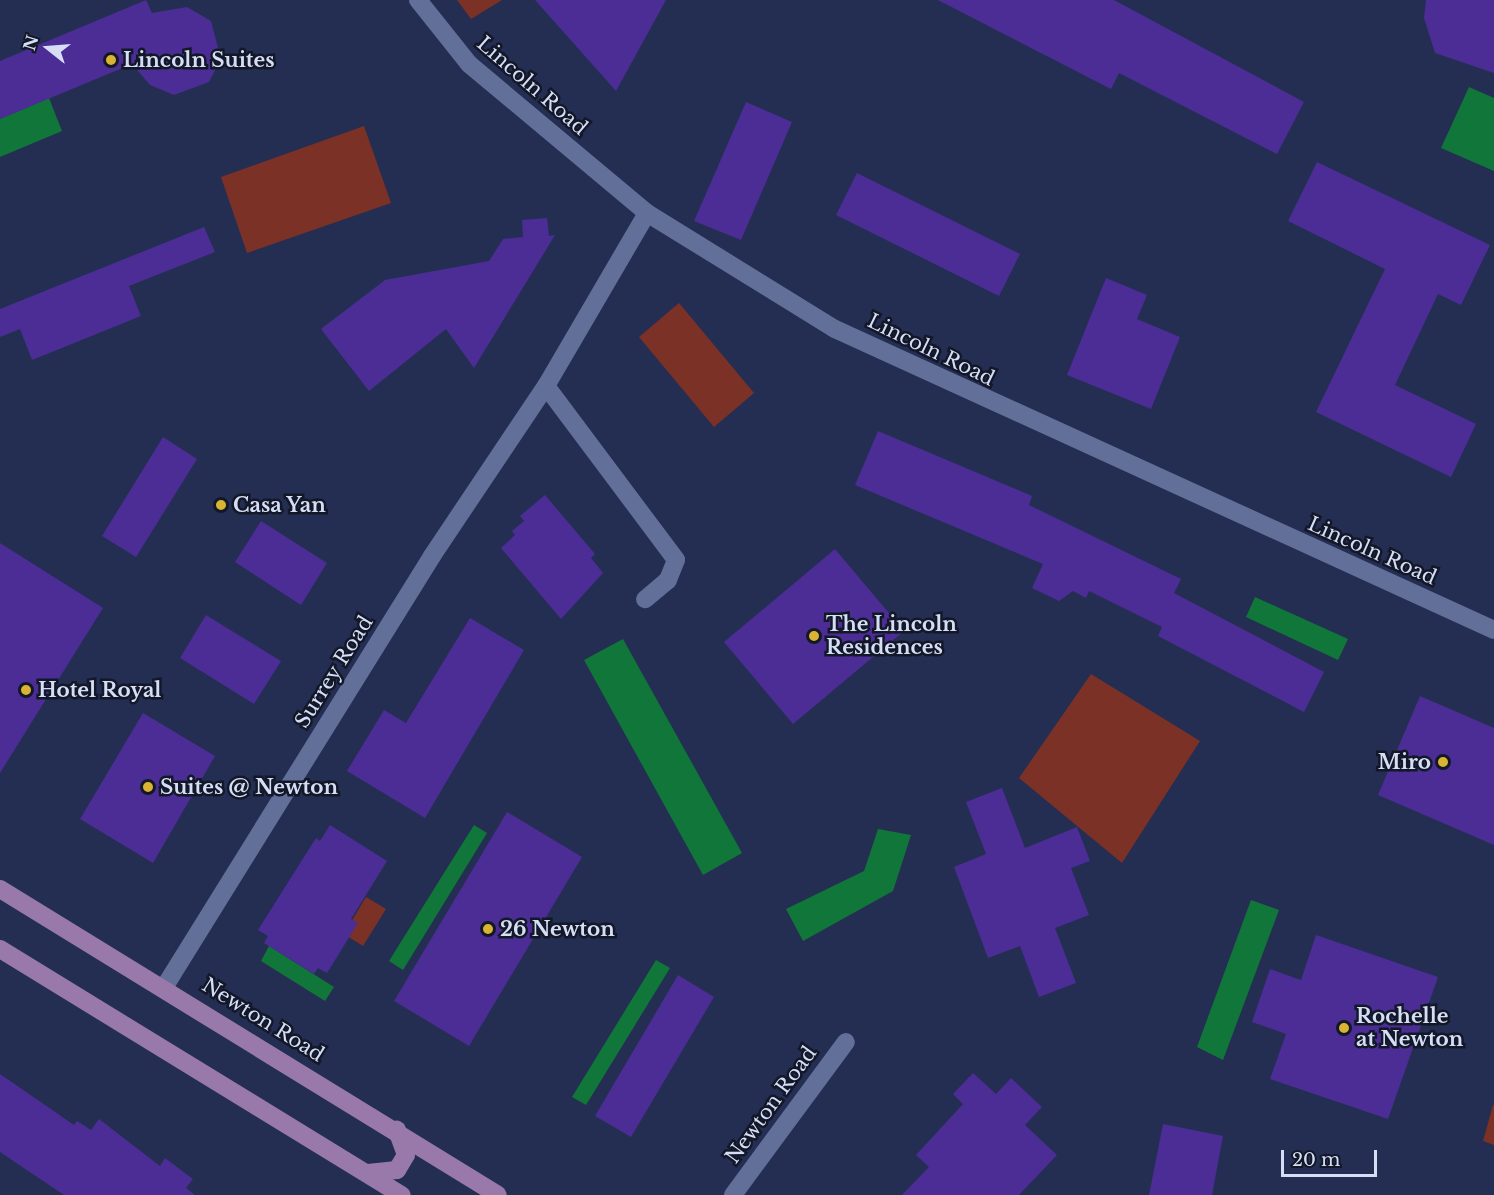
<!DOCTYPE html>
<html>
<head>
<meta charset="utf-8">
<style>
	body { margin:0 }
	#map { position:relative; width:1494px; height:1195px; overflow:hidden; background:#242e53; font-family:"Libre Baskerville",serif }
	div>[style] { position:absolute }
	.green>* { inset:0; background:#7b3126 }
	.water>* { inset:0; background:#117639 }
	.building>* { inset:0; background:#4b2d95 }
	.minor>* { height:18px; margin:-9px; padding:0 9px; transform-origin:9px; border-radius:9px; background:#626f99 }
	.major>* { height:18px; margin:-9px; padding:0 9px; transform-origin:9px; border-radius:9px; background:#9879aa }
	.dots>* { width:16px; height:16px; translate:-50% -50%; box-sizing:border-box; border:3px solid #131829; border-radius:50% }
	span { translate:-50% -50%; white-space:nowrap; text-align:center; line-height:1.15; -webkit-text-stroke:5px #131829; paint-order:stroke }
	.poi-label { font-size:20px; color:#d6def6; font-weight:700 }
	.left { translate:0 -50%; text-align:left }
	.right { translate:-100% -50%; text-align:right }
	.street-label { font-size:20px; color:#d6def6 }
	.north { position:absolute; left:18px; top:18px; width:60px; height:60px; -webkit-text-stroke:4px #131829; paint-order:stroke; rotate:287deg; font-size:16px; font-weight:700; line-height:24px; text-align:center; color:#d6def6 }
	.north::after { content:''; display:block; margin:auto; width:21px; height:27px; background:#d6def6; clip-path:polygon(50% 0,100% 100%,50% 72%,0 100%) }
	.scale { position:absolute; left:1281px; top:1150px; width:96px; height:27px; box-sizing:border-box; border:3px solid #d6def6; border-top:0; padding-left:8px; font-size:18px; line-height:21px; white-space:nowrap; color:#d6def6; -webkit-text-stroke:4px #131829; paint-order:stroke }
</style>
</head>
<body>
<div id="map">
	<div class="green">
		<i style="clip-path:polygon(457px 0,502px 0,471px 19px)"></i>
		<i style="clip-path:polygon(364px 126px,391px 203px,247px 253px,221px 177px)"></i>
		<i style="clip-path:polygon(679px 303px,754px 393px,714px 427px,639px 337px)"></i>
		<i style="clip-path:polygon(1091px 674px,1200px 741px,1122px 863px,1019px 778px)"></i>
		<i style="clip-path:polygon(366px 897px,386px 909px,363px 946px,344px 934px)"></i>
		<i style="clip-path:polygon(1493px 1105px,1494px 1105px,1494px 1145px,1483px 1141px)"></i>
	</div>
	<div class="water">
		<i style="clip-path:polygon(1469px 87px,1494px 98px,1494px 171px,1441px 148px)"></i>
		<i style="clip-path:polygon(49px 98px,62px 131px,0 157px,0 119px)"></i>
		<i style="clip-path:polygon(1255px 597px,1348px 639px,1338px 660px,1246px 617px)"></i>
		<i style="clip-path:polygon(623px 639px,742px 853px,703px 875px,584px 660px)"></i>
		<i style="clip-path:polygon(474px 825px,487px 833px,403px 970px,389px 961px)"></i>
		<i style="clip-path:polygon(878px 829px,911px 835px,893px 891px,803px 941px,786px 909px,864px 871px)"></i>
		<i style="clip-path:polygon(1251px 900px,1279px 910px,1223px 1060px,1197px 1047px)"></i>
		<i style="clip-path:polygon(269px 946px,334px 987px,325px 1001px,261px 961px)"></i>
		<i style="clip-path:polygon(656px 960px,670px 968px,586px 1105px,572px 1097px)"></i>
	</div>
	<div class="building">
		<i style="clip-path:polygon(146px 0,152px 13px,187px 7px,211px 21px,221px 59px,209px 82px,174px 95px,150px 85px,132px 64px,0 119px,0 61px)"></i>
		<i style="clip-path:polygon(535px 0,666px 0,616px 91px)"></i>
		<i style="clip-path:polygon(938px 0,1114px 0,1304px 102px,1277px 154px,1119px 73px,1111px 89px)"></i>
		<i style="clip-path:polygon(1426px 0,1494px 0,1494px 73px,1435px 53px,1424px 18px)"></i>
		<i style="clip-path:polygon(746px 102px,792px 122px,741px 240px,694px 221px)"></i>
		<i style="clip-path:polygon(1317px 162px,1490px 245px,1461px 305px,1438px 294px,1395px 385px,1476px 424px,1451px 477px,1316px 412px,1385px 269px,1288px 221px)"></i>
		<i style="clip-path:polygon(857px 173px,1020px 254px,999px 296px,836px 215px)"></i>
		<i style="clip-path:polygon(547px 218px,549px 236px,555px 235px,474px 368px,446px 329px,369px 391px,321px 329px,385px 280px,489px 261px,503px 239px,523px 237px,522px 220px)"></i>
		<i style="clip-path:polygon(204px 227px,215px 252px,129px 286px,141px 316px,32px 360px,20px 329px,0 337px,0 309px)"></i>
		<i style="clip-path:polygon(1106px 278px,1147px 295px,1137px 319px,1180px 337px,1151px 409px,1067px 375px)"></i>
		<i style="clip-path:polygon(878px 431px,1032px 496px,1029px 505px,1181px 579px,1174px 593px,1324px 672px,1304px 712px,1158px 636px,1162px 627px,1089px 591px,1086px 598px,1073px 591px,1059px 601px,1032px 588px,1043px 564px,855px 485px)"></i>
		<i style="clip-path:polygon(163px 437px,197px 459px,136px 557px,102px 536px)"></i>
		<i style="clip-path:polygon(545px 495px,595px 554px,591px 558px,603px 573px,561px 619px,501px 548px,515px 535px,512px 531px,524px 521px,520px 516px)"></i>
		<i style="clip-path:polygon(261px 521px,327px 563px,301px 605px,235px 562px)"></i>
		<i style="clip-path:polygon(0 543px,103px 608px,0 773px)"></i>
		<i style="clip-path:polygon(835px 549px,904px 631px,793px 724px,724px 642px)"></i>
		<i style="clip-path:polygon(206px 615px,281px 661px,254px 704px,180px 658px)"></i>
		<i style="clip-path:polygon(470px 618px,524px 650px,425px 818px,347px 771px,384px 710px,406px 723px)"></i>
		<i style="clip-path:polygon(1420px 696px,1494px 728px,1494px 845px,1378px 795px)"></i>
		<i style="clip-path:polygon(143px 713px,215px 756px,153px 863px,80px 819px)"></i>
		<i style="clip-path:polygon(1002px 788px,1025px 848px,1077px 827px,1090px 861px,1071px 868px,1089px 915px,1055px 928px,1076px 983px,1039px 997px,1020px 946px,988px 958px,954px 867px,986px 854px,966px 802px)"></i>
		<i style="clip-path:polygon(507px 812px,582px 857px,469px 1046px,394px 1001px)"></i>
		<i style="clip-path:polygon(330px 825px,387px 861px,351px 919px,358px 923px,327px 973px,318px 968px,314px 974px,264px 943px,268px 936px,258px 930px,316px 838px,320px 841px)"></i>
		<i style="clip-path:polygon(1316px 935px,1438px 977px,1388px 1119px,1270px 1079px,1286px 1034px,1252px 1022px,1270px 969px,1301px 980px)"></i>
		<i style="clip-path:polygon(678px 975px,714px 997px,631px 1137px,595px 1116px)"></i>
		<i style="clip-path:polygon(973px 1073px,996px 1094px,1011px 1078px,1042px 1107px,1025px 1125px,1057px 1155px,1019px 1195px,902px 1195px,929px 1167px,916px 1155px,963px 1104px,953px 1094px)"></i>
		<i style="clip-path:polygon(0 1074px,74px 1125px,77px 1121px,91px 1130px,99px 1119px,160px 1166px,165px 1158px,193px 1179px,186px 1188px,195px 1195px,64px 1195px,0 1152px)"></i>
		<i style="clip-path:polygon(1163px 1124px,1223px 1136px,1212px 1195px,1149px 1195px)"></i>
	</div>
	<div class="minor">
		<i style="left:418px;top:0;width:82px;rotate:51.4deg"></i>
		<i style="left:469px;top:64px;width:232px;rotate:39.9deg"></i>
		<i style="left:647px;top:213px;width:221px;rotate:31.7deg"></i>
		<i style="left:835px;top:329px;width:724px;rotate:24.55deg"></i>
		<i style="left:546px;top:386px;width:217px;rotate:53.2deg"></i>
		<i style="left:676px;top:560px;width:22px;rotate:112deg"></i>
		<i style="left:668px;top:580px;width:30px;rotate:140deg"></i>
		<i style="left:165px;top:986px;width:506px;rotate:-58.16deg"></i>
		<i style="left:432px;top:556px;width:205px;rotate:-56.2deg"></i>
		<i style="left:546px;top:386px;width:200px;rotate:-59.7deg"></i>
		<i style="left:733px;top:1195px;width:190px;rotate:-53.6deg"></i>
	</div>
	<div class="major">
		<i style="left:0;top:889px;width:584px;rotate:31.57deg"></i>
		<i style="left:0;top:949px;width:471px;rotate:31.5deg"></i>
		<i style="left:368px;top:1173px;width:29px;rotate:-6deg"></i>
		<i style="left:397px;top:1170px;width:17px;rotate:-59deg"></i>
		<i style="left:406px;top:1155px;width:27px;rotate:-110deg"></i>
	</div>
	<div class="dots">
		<i style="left:111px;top:60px;background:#dab333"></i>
		<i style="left:221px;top:505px;background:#dab333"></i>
		<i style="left:814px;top:636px;background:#dab333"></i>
		<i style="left:26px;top:690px;background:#dab333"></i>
		<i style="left:1443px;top:762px;background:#dab333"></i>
		<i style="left:148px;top:787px;background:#dab333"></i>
		<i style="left:488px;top:929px;background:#dab333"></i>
		<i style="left:1344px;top:1028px;background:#dab333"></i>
	</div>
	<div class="poi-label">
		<span class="left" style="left:123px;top:60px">Lincoln Suites</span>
		<span class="left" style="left:233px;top:505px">Casa Yan</span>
		<span class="left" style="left:826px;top:636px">The Lincoln<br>Residences</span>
		<span class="left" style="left:38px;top:690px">Hotel Royal</span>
		<span class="right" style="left:1431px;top:762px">Miro</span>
		<span class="left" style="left:160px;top:787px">Suites @ Newton</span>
		<span class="left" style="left:500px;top:929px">26 Newton</span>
		<span class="left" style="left:1356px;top:1028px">Rochelle<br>at Newton</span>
	</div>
	<div class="street-label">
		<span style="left:532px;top:86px;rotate:41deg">Lincoln Road</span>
		<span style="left:931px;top:350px;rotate:26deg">Lincoln Road</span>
		<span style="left:1372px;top:551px;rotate:24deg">Lincoln Road</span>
		<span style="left:334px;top:672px;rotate:-58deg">Surrey Road</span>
		<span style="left:263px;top:1020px;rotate:32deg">Newton Road</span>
		<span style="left:771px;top:1105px;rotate:-54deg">Newton Road</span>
	</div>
	<div class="north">N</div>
	<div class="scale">20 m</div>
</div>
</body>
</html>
